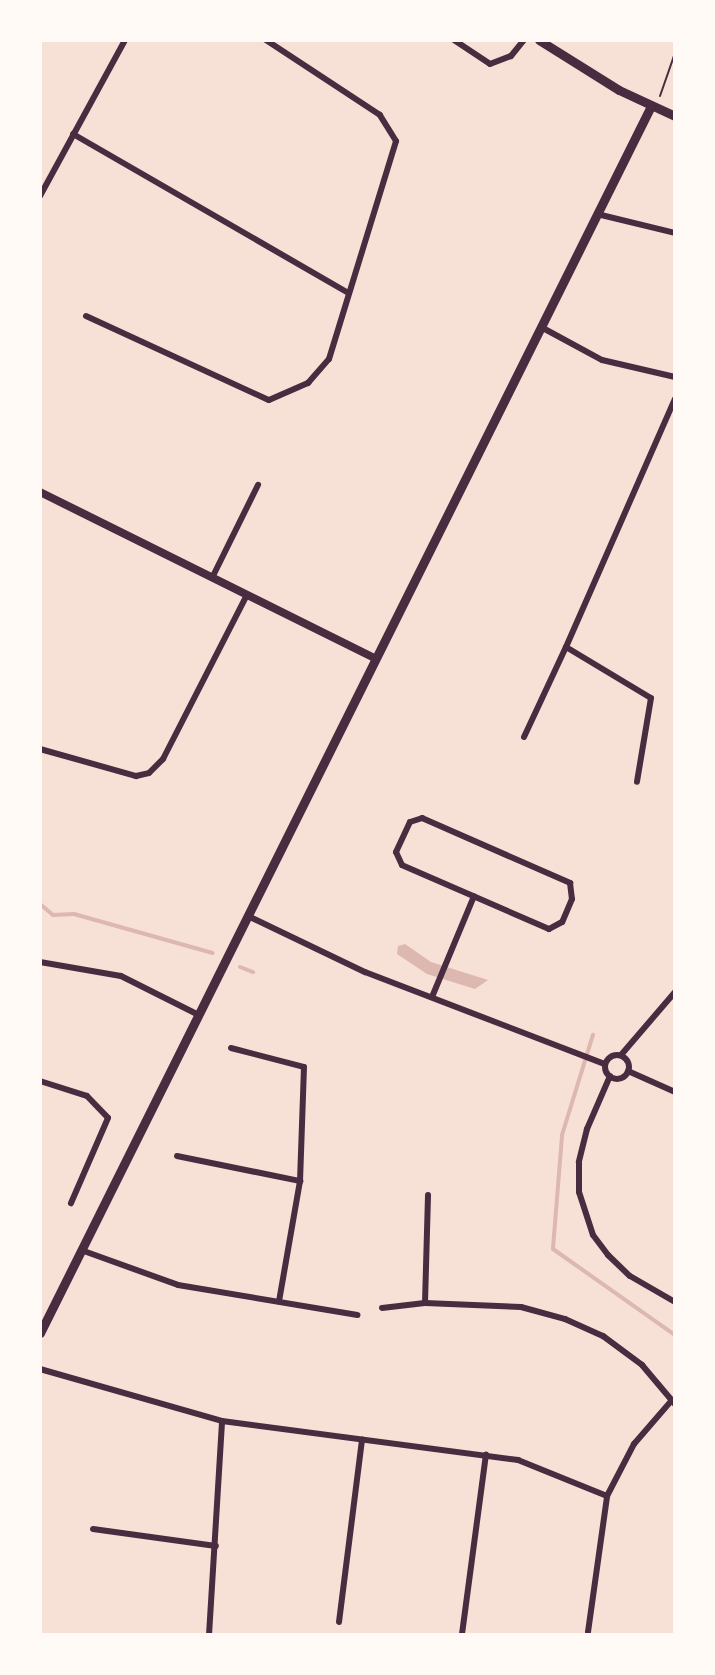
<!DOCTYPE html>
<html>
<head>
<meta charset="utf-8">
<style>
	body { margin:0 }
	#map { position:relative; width:715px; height:1675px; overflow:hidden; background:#f7e1d7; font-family:"PT Sans Narrow",sans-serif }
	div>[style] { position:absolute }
	.water>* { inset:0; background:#dcb8b0 }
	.stream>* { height:4px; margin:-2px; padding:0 2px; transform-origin:2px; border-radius:2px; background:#dcb8b0 }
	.path>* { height:2px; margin:-1px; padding:0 1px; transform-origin:1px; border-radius:1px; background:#4a2c40 }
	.minor>* { height:6px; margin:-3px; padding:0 3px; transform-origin:3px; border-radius:3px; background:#4a2c40 }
	.minor>.ring { margin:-3px; padding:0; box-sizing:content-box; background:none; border:6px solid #4a2c40; border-radius:50% }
	.tertiary>* { height:8px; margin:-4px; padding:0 4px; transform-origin:4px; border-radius:4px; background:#4a2c40 }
	.secondary>* { height:9px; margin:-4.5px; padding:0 4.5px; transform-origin:4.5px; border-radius:4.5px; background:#4a2c40 }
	span { translate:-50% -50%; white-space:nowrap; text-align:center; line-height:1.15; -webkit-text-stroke:6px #fffaf5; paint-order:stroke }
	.frame { position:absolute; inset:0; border:42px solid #fffaf5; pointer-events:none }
</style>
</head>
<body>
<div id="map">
	<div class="water">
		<i style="clip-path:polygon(405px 944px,431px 962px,488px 980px,475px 989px,427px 974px,397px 954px,398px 946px)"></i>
	</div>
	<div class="stream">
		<i style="left:40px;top:904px;width:17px;rotate:40deg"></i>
		<i style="left:53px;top:915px;width:21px;rotate:-3deg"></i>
		<i style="left:74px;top:914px;width:144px;rotate:15.7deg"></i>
		<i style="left:240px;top:967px;width:14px;rotate:21deg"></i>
		<i style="left:553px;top:1248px;width:113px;rotate:-85.4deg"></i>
		<i style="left:562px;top:1135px;width:105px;rotate:-72.8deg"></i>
		<i style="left:553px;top:1249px;width:149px;rotate:35.2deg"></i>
	</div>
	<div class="path">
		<i style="left:660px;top:96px;width:46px;rotate:-70.8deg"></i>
	</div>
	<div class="minor">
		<i style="left:454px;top:40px;width:43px;rotate:33.7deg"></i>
		<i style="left:490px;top:64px;width:22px;rotate:-21deg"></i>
		<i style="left:511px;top:56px;width:21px;rotate:-51deg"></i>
		<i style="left:73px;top:134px;width:318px;rotate:30deg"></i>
		<i style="left:40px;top:196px;width:178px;rotate:-61.4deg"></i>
		<i style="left:597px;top:214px;width:80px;rotate:13.7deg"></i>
		<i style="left:86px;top:316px;width:201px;rotate:24.7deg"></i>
		<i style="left:269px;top:400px;width:43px;rotate:-23.6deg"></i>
		<i style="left:308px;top:383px;width:32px;rotate:-49deg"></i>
		<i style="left:329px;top:359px;width:228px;rotate:-72.9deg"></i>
		<i style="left:396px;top:141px;width:31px;rotate:-122deg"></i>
		<i style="left:380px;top:115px;width:136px;rotate:-146.7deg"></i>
		<i style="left:541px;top:327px;width:69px;rotate:28.4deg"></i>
		<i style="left:602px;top:360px;width:75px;rotate:13.1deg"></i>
		<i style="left:212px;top:578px;width:104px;rotate:-63.7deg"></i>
		<i style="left:566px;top:647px;width:271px;rotate:-66.3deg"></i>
		<i style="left:524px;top:737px;width:99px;rotate:-65deg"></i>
		<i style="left:566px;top:647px;width:99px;rotate:31deg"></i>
		<i style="left:651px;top:698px;width:85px;rotate:99.5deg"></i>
		<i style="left:40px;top:749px;width:100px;rotate:15.7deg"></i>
		<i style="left:136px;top:776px;width:13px;rotate:-13deg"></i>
		<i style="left:149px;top:773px;width:20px;rotate:-45deg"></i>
		<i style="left:163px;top:759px;width:184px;rotate:-62.9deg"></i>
		<i style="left:422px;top:818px;width:162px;rotate:23.7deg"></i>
		<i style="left:570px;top:883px;width:16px;rotate:83deg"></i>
		<i style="left:572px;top:899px;width:25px;rotate:113deg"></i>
		<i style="left:562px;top:922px;width:15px;rotate:152deg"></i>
		<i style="left:549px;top:929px;width:160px;rotate:-156.5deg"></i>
		<i style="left:402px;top:865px;width:14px;rotate:-115deg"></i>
		<i style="left:396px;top:852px;width:33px;rotate:-65deg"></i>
		<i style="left:410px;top:822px;width:13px;rotate:-18deg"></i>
		<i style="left:248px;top:916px;width:130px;rotate:25.6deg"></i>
		<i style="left:365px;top:972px;width:257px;rotate:21deg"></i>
		<i style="left:40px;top:962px;width:82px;rotate:9.8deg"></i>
		<i style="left:121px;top:976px;width:87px;rotate:26.6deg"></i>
		<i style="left:432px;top:997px;width:109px;rotate:-67.4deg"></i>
		<i style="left:231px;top:1048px;width:75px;rotate:14.6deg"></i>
		<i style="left:304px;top:1067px;width:114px;rotate:92deg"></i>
		<i style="left:300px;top:1181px;width:122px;rotate:99.9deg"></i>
		<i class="ring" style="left:605px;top:1055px;width:18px;height:18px"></i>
		<i style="left:621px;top:1055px;width:83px;rotate:-49.4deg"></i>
		<i style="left:628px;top:1071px;width:51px;rotate:24.1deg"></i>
		<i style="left:610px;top:1076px;width:58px;rotate:113.5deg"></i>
		<i style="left:587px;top:1129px;width:34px;rotate:104deg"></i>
		<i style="left:579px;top:1162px;width:30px;rotate:90deg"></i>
		<i style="left:579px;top:1192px;width:45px;rotate:72deg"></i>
		<i style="left:593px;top:1235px;width:25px;rotate:53deg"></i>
		<i style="left:608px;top:1255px;width:30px;rotate:44deg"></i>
		<i style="left:630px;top:1276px;width:52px;rotate:30deg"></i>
		<i style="left:40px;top:1081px;width:49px;rotate:17.7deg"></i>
		<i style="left:87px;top:1096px;width:30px;rotate:46deg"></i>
		<i style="left:108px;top:1118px;width:93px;rotate:113.5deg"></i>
		<i style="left:177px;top:1156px;width:126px;rotate:11.5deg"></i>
		<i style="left:81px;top:1250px;width:103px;rotate:19.8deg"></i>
		<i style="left:178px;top:1285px;width:182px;rotate:9.5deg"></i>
		<i style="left:425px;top:1303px;width:108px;rotate:-88.4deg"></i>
		<i style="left:382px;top:1308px;width:43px;rotate:-6.6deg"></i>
		<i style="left:425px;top:1303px;width:96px;rotate:2.4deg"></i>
		<i style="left:521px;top:1307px;width:46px;rotate:15.3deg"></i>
		<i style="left:565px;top:1319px;width:42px;rotate:24.1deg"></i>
		<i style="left:603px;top:1336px;width:49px;rotate:36.6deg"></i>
		<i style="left:642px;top:1365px;width:51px;rotate:49.8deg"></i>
		<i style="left:40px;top:1369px;width:189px;rotate:15.9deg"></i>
		<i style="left:222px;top:1421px;width:299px;rotate:7.5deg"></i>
		<i style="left:518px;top:1460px;width:96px;rotate:22deg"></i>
		<i style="left:93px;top:1529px;width:124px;rotate:7.9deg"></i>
		<i style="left:339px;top:1622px;width:184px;rotate:-82.8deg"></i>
		<i style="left:588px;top:1632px;width:137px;rotate:-82deg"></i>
		<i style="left:607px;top:1496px;width:59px;rotate:-62.6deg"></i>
		<i style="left:634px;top:1444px;width:58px;rotate:-49.2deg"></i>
		<i style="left:462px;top:1634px;width:181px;rotate:-82.4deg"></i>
		<i style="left:209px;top:1635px;width:214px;rotate:-86.5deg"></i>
	</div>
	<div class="tertiary">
		<i style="left:40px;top:492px;width:375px;rotate:26.4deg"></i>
	</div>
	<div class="secondary">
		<i style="left:539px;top:40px;width:94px;rotate:32deg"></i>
		<i style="left:619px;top:90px;width:62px;rotate:24.9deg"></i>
		<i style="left:40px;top:1333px;width:1371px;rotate:-63.53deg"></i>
	</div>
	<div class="frame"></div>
</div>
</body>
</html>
